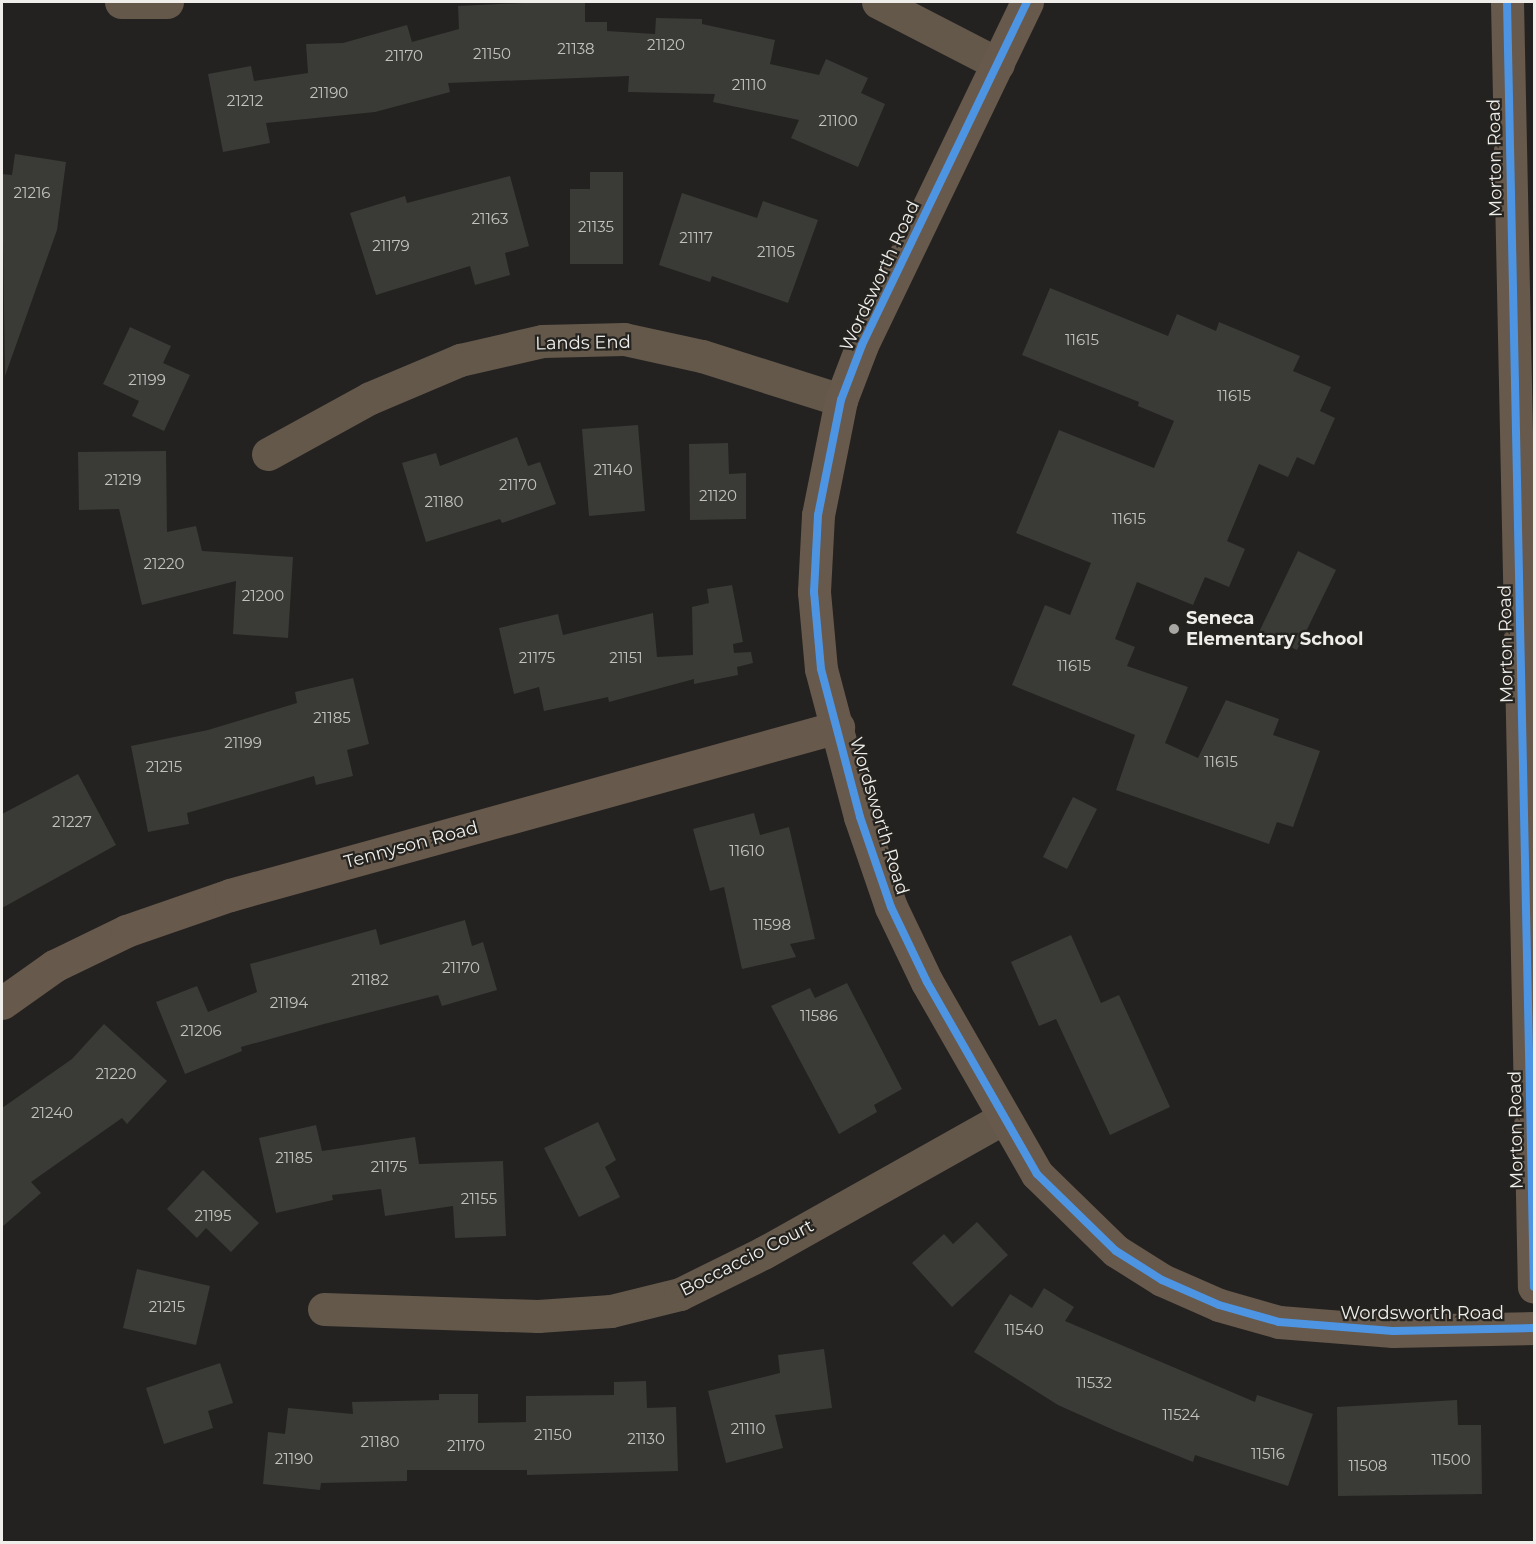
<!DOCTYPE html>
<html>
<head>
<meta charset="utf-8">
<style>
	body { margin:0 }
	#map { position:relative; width:1536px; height:1544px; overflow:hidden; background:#232220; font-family:Montserrat,sans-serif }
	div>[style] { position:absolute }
	.building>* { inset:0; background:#3a3a37 }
	.street>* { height:33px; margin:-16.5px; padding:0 16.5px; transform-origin:16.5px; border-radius:16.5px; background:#64584b }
	.secondary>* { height:33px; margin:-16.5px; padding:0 16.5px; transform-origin:16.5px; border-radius:16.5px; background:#67594b }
	.cycleway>* { height:8px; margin:-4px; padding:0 4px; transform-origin:4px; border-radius:4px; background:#4d94e3 }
	.dots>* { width:16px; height:16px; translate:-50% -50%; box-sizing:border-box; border:3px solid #24231f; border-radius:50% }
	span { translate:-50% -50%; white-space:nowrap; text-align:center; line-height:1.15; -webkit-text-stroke:4.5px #24231f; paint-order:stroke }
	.number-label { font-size:15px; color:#c2c1be }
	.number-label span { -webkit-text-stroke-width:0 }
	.street-label { font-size:18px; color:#efeeeb }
	.poi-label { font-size:18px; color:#efeeeb; font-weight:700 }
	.left { translate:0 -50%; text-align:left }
	.frame { position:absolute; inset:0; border:3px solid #efeeeb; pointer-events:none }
</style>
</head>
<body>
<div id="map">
	<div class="building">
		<i style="clip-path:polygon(544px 2px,585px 2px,585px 22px,607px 22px,607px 31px,655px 34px,656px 18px,702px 19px,702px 24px,775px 40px,770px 64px,819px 75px,826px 59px,868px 78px,861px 93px,885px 104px,858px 167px,791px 138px,799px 120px,713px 102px,715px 94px,628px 92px,629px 76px,448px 83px,450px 92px,375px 112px,266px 123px,270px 143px,223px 152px,208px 74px,251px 66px,254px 81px,308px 73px,306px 44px,343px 43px,407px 25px,412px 42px,459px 29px,458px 6px)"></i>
		<i style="clip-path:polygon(15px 154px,66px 162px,57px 230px,5px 376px,2px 174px,12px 175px)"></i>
		<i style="clip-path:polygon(590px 172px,623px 172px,623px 264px,570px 264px,570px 189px,590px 189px)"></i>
		<i style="clip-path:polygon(510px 176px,529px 246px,505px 253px,510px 275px,475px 285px,470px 266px,376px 295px,350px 213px,405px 196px,407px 203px)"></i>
		<i style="clip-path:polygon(682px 193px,757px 218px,763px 201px,818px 220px,788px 303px,712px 276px,710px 282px,659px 265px)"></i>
		<i style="clip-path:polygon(1050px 288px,1168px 336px,1177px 314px,1216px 331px,1219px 322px,1300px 356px,1293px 371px,1331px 387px,1320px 411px,1335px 418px,1314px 465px,1297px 457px,1288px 477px,1259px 464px,1227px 541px,1245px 549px,1229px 587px,1205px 577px,1193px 605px,1137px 582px,1115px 639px,1135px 647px,1127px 666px,1188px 687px,1165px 743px,1198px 758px,1226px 700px,1279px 719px,1273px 735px,1320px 751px,1293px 827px,1277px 822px,1269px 844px,1116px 790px,1135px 735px,1012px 685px,1045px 605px,1070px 615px,1091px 563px,1016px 533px,1059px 430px,1154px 468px,1174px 421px,1138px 406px,1139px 402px,1022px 355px)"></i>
		<i style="clip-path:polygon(130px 327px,171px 346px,163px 363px,190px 375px,164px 431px,132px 416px,139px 401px,103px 384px)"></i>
		<i style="clip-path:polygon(638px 425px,645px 511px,589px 516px,582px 429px)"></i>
		<i style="clip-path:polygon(517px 437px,528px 466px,540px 462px,556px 504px,502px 523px,500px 519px,426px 542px,402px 463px,436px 453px,440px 466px)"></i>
		<i style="clip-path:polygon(728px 443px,729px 474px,746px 473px,746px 519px,690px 520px,689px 444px)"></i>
		<i style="clip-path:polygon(166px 451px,167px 532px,196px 526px,202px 551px,293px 557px,288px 638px,233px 634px,236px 581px,142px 605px,119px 509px,79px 510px,78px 452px)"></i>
		<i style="clip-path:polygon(1298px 551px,1336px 570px,1297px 650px,1259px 632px)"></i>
		<i style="clip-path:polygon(732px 585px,743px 642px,733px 644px,734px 653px,751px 652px,753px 663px,737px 667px,738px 675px,694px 684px,694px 679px,609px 702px,608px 697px,544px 711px,539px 687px,514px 694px,499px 628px,558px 614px,563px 635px,653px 613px,657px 657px,693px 655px,692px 607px,709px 603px,707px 589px)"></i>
		<i style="clip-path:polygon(353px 678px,369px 744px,347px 750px,353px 776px,316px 785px,314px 776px,187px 813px,189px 824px,148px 832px,131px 746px,208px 730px,297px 703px,295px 692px)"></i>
		<i style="clip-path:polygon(78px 774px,116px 845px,2px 908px,2px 814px)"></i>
		<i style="clip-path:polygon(1073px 797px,1097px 809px,1067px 869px,1043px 857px)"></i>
		<i style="clip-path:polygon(754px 813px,760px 835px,789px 827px,815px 939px,790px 944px,796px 957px,742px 969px,724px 887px,710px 891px,693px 829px)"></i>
		<i style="clip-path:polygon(465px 920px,472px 946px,483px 942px,497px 990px,442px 1006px,438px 995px,324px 1024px,241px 1047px,242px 1051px,185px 1074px,156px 1002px,197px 986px,208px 1012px,257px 992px,250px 964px,376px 929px,380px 945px)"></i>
		<i style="clip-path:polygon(1071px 935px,1101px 1003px,1119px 995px,1170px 1107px,1110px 1135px,1056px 1019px,1039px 1026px,1011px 962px)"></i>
		<i style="clip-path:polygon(847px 983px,902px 1089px,874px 1105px,877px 1112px,839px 1134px,771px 1006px,810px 988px,815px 998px)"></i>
		<i style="clip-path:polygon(104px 1024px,167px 1081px,127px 1124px,122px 1118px,31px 1182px,41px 1193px,2px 1227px,2px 1108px,72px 1059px)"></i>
		<i style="clip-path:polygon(598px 1122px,616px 1160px,605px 1167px,620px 1197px,579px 1217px,544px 1148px)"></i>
		<i style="clip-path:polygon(316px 1125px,322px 1151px,415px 1137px,419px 1164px,503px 1161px,506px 1236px,455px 1238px,453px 1206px,385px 1216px,381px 1189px,332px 1195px,333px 1200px,276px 1213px,259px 1138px)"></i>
		<i style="clip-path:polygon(203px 1170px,259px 1223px,231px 1252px,206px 1228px,197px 1238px,167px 1209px)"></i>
		<i style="clip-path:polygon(977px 1222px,1008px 1255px,952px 1307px,912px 1263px,944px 1234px,953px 1244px)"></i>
		<i style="clip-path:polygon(137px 1269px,210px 1286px,196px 1345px,123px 1328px)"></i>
		<i style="clip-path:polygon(1044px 1288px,1074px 1307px,1065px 1321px,1255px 1402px,1257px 1395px,1313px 1414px,1288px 1486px,1195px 1455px,1193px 1462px,1116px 1431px,1058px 1405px,974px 1352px,1010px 1294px,1032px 1308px)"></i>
		<i style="clip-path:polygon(824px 1349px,832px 1408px,775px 1415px,783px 1448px,726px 1463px,708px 1391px,780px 1373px,778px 1355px)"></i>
		<i style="clip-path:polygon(220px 1363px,233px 1403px,208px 1411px,213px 1428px,164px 1444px,146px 1388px)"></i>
		<i style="clip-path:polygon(646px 1381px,647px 1408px,676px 1407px,678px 1471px,527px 1475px,527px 1470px,407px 1470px,407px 1481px,321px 1483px,320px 1490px,263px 1484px,268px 1432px,285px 1434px,288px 1408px,353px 1414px,352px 1402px,439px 1400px,439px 1394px,478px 1394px,478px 1423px,526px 1422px,526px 1396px,614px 1395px,614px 1382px)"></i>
		<i style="clip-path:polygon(1457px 1400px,1458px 1425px,1481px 1425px,1482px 1494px,1338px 1496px,1337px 1407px)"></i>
	</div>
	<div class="street">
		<i style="left:121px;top:2px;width:46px"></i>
		<i style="left:878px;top:2px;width:135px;rotate:27.3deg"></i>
		<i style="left:268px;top:454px;width:116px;rotate:-28.8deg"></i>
		<i style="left:370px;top:398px;width:98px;rotate:-22.9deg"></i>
		<i style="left:460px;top:360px;width:84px;rotate:-13deg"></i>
		<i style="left:542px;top:341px;width:82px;rotate:-1.4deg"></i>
		<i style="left:624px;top:339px;width:80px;rotate:12.3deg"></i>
		<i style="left:702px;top:356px;width:146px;rotate:17.6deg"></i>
		<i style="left:324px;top:1309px;width:214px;rotate:1.9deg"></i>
		<i style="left:538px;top:1316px;width:73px;rotate:-3.9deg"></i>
		<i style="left:611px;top:1311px;width:71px;rotate:-13.8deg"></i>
		<i style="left:680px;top:1294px;width:93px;rotate:-26.3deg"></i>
		<i style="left:763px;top:1253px;width:274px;rotate:-29.3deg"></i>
	</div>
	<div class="secondary">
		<i style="left:1027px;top:2px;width:381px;rotate:115.7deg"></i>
		<i style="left:862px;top:345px;width:59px;rotate:110.9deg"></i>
		<i style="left:841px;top:400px;width:117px;rotate:101.3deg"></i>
		<i style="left:818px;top:515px;width:77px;rotate:93deg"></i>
		<i style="left:814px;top:592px;width:77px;rotate:84.8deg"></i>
		<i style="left:821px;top:669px;width:153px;rotate:75.2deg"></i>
		<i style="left:860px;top:817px;width:95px;rotate:71deg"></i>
		<i style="left:891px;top:907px;width:83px;rotate:64.4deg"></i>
		<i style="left:927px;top:982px;width:221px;rotate:60.2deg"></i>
		<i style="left:1037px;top:1174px;width:110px;rotate:44.3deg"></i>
		<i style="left:1116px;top:1251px;width:54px;rotate:32.2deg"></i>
		<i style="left:1162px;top:1280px;width:62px;rotate:23.7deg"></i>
		<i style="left:1219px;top:1305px;width:62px;rotate:15.8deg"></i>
		<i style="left:1279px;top:1322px;width:114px;rotate:4.5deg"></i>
		<i style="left:1393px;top:1331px;width:141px;rotate:-1.2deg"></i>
		<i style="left:1507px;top:2px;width:1285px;rotate:88.8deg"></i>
		<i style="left:2px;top:1003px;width:64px;rotate:-35.4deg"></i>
		<i style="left:54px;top:966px;width:80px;rotate:-25.9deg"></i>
		<i style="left:126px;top:931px;width:110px;rotate:-19.1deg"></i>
		<i style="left:230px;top:895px;width:631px;rotate:-15.45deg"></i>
	</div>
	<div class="cycleway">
		<i style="left:1027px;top:2px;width:381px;rotate:115.7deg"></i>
		<i style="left:862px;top:345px;width:59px;rotate:110.9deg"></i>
		<i style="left:841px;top:400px;width:117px;rotate:101.3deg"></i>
		<i style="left:818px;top:515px;width:77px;rotate:93deg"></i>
		<i style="left:814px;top:592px;width:77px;rotate:84.8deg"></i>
		<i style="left:821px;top:669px;width:153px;rotate:75.2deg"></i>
		<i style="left:860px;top:817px;width:95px;rotate:71deg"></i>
		<i style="left:891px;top:907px;width:83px;rotate:64.4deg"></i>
		<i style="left:927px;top:982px;width:221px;rotate:60.2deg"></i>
		<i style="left:1037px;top:1174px;width:110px;rotate:44.3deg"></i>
		<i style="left:1116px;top:1251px;width:54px;rotate:32.2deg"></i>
		<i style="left:1162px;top:1280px;width:62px;rotate:23.7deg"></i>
		<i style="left:1219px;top:1305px;width:62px;rotate:15.8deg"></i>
		<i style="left:1279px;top:1322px;width:114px;rotate:4.5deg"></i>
		<i style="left:1393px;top:1331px;width:141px;rotate:-1.2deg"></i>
		<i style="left:1507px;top:2px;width:1285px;rotate:88.8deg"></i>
	</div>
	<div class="dots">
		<i style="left:1174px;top:629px;background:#a8a7a4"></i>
	</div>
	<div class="number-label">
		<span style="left:666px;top:45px">21120</span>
		<span style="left:576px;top:49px">21138</span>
		<span style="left:492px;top:54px">21150</span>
		<span style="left:404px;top:56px">21170</span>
		<span style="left:749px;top:85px">21110</span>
		<span style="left:329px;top:93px">21190</span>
		<span style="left:245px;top:101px">21212</span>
		<span style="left:838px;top:121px">21100</span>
		<span style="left:32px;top:193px">21216</span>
		<span style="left:490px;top:219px">21163</span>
		<span style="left:596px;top:227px">21135</span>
		<span style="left:696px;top:238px">21117</span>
		<span style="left:391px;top:246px">21179</span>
		<span style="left:776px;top:252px">21105</span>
		<span style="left:1082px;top:340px">11615</span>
		<span style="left:147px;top:380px">21199</span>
		<span style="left:1234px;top:396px">11615</span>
		<span style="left:613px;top:470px">21140</span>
		<span style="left:123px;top:480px">21219</span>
		<span style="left:518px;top:485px">21170</span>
		<span style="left:718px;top:496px">21120</span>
		<span style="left:444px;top:502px">21180</span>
		<span style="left:1129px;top:519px">11615</span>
		<span style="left:164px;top:564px">21220</span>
		<span style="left:263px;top:596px">21200</span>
		<span style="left:537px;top:658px">21175</span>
		<span style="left:626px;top:658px">21151</span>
		<span style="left:1074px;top:666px">11615</span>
		<span style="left:332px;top:718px">21185</span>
		<span style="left:243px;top:743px">21199</span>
		<span style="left:1221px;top:762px">11615</span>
		<span style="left:164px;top:767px">21215</span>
		<span style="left:72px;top:822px">21227</span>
		<span style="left:747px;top:851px">11610</span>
		<span style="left:772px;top:925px">11598</span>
		<span style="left:461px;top:968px">21170</span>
		<span style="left:370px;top:980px">21182</span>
		<span style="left:289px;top:1003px">21194</span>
		<span style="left:819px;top:1016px">11586</span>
		<span style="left:201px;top:1031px">21206</span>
		<span style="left:116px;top:1074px">21220</span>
		<span style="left:52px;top:1113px">21240</span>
		<span style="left:294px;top:1158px">21185</span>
		<span style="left:389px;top:1167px">21175</span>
		<span style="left:479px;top:1199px">21155</span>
		<span style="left:213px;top:1216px">21195</span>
		<span style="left:167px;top:1307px">21215</span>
		<span style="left:1024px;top:1330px">11540</span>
		<span style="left:1094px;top:1383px">11532</span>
		<span style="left:1181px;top:1415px">11524</span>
		<span style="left:748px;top:1429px">21110</span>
		<span style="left:553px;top:1435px">21150</span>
		<span style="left:646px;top:1439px">21130</span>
		<span style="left:380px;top:1442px">21180</span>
		<span style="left:466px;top:1446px">21170</span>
		<span style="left:1268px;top:1454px">11516</span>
		<span style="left:294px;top:1459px">21190</span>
		<span style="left:1451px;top:1460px">11500</span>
		<span style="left:1368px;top:1466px">11508</span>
	</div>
	<div class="street-label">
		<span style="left:1495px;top:158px;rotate:-91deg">Morton Road</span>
		<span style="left:880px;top:276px;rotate:-65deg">Wordsworth Road</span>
		<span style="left:583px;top:343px;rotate:-1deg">Lands End</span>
		<span style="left:1506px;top:644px;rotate:-91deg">Morton Road</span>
		<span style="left:879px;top:816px;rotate:73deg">Wordsworth Road</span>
		<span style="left:411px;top:845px;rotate:-15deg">Tennyson Road</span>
		<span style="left:1516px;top:1130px;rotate:-91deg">Morton Road</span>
		<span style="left:747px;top:1258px;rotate:-27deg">Boccaccio Court</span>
		<span style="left:1422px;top:1313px">Wordsworth Road</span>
	</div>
	<div class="poi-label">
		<span class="left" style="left:1186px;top:629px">Seneca<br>Elementary School</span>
	</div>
	<div class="frame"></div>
</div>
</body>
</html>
